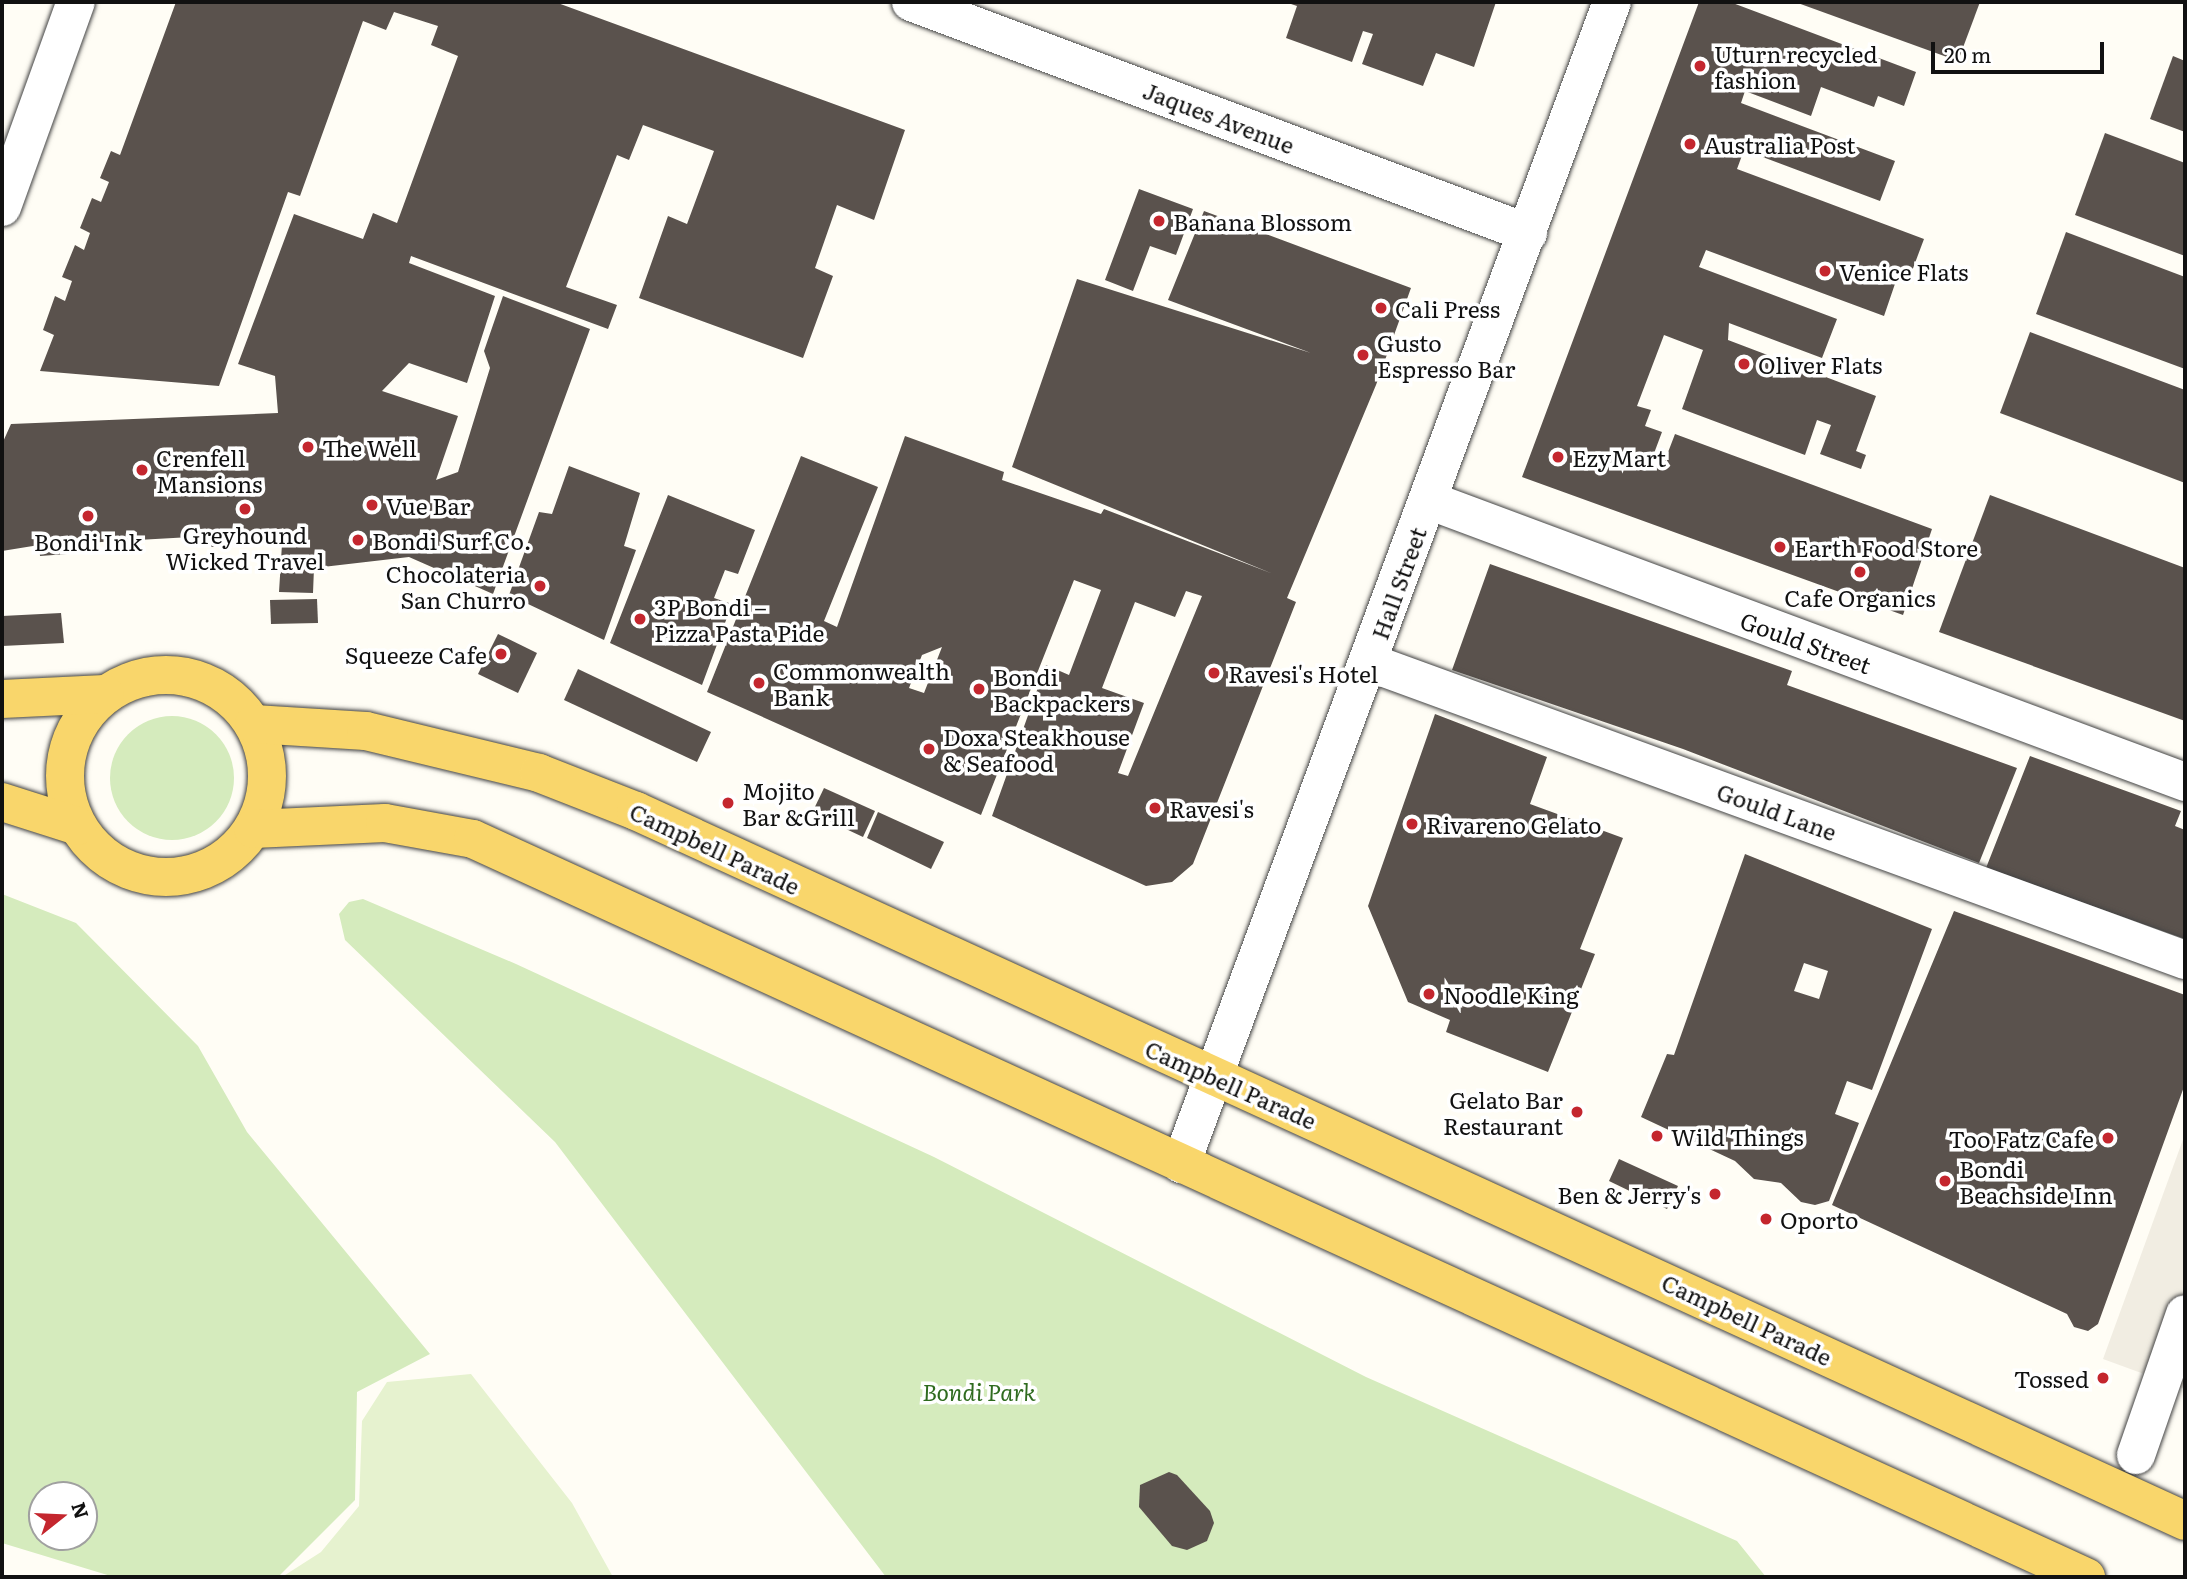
<!DOCTYPE html>
<html>
<head>
<meta charset="utf-8">
<style>
	body { margin:0 }
	#map { position:relative; width:2187px; height:1579px; overflow:hidden; background:#fffdf5; font-family:Literata,serif }
	div>[style] { position:absolute }
	.green>* { inset:0; background:#d5ebbd }
	.round { border-radius:50% }
	.pitch>* { inset:0; background:#e6f2cf }
	.plaza>* { inset:0; background:#f1ede2 }
	.building>* { inset:0; background:#5a524d }
	.roads { filter:drop-shadow(0 0 2px #444) drop-shadow(0 0 2px #444) }
	.minor>* { height:38px; margin:-19px; padding:0 19px; transform-origin:19px; border-radius:19px; background:#fff }
	.major>* { height:38px; margin:-19px; padding:0 19px; transform-origin:19px; border-radius:19px; background:#f9d66b }
	.major>.ring { margin:-19px; padding:0; box-sizing:content-box; background:none; border:38px solid #f9d66b; border-radius:50% }
	.dots>* { width:19px; height:19px; translate:-50% -50%; box-sizing:border-box; border:4px solid #fff; border-radius:50% }
	span { translate:-50% -50%; white-space:nowrap; text-align:center; line-height:1.15; -webkit-text-stroke:7px #fff; paint-order:stroke }
	.poi-label { font-size:23px; color:#111 }
	.left { translate:0 -50%; text-align:left }
	.right { translate:-100% -50%; text-align:right }
	.street-label { font-size:23px; color:#111 }
	.park-label { font-size:23px; color:#2f6b1f; font-style:italic }
	.frame { position:absolute; inset:0; border:4px solid #111; pointer-events:none }
	.north { position:absolute; left:28px; top:1481px; width:70px; height:70px; box-sizing:border-box; background:#fff; border:2px solid #a0a0a0; border-radius:50%; rotate:72deg; font-size:19px; font-weight:700; line-height:28px; text-align:center; color:#111 }
	.north::after { content:''; display:block; margin:auto; width:24px; height:32px; background:#c4262e; clip-path:polygon(50% 0,100% 100%,50% 72%,0 100%) }
	.scale { position:absolute; left:1931px; top:42px; width:173px; height:32px; box-sizing:border-box; border:4px solid #111; border-top:0; padding-left:9px; font-size:21px; line-height:24px; white-space:nowrap; color:#111; -webkit-text-stroke:5px #fff; paint-order:stroke }
</style>
</head>
<body>
<div id="map">
	<div class="green">
		<i class="round" style="left:110px;top:716px;width:124px;height:124px"></i>
		<i style="clip-path:polygon(evenodd,2px 894px,76px 923px,198px 1046px,247px 1132px,430px 1354px,357px 1392px,355px 1500px,278px 1577px,114px 1577px,2px 1543px,2px 894px,42px 1495px,84px 1495px,84px 1537px,42px 1537px,42px 1495px)"></i>
		<i style="clip-path:polygon(363px 899px,516px 964px,934px 1157px,1366px 1377px,1737px 1541px,1766px 1577px,886px 1577px,555px 1142px,345px 940px,339px 914px,349px 902px)"></i>
	</div>
	<div class="pitch">
		<i style="clip-path:polygon(471px 1374px,572px 1503px,613px 1577px,282px 1577px,321px 1552px,359px 1506px,362px 1421px,387px 1382px)"></i>
	</div>
	<div class="plaza">
		<i style="clip-path:polygon(2185px 1134px,2185px 1389px,2103px 1359px)"></i>
	</div>
	<div class="building">
		<i style="clip-path:polygon(176px 2px,555px 2px,905px 130px,874px 220px,837px 205px,815px 268px,833px 276px,803px 358px,639px 298px,668px 216px,687px 224px,714px 151px,643px 125px,629px 160px,617px 155px,566px 287px,617px 305px,608px 329px,411px 256px,409px 263px,495px 296px,467px 383px,409px 363px,382px 391px,458px 416px,436px 480px,458px 472px,490px 368px,484px 351px,503px 296px,590px 329px,493px 594px,409px 557px,314px 568px,313px 593px,279px 592px,283px 528px,266px 543px,253px 537px,217px 538px,218px 547px,193px 547px,191px 537px,66px 544px,67px 554px,40px 556px,39px 545px,2px 551px,2px 444px,11px 424px,278px 413px,275px 376px,238px 364px,294px 214px,363px 239px,373px 213px,397px 223px,458px 56px,431px 45px,438px 26px,394px 12px,386px 30px,363px 21px,300px 196px,288px 192px,219px 386px,40px 371px,54px 335px,43px 330px,55px 296px,65px 301px,72px 281px,62px 277px,75px 245px,84px 250px,90px 233px,80px 228px,92px 198px,101px 202px,109px 182px,100px 178px,111px 151px,120px 155px)"></i>
		<i style="clip-path:polygon(1285px 2px,1496px 2px,1474px 67px,1436px 53px,1423px 86px,1362px 64px,1373px 34px,1363px 31px,1352px 62px,1286px 38px,1297px 6px)"></i>
		<i style="clip-path:polygon(1699px 2px,1730px 2px,1916px 72px,1904px 106px,1878px 96px,1874px 107px,1821px 87px,1811px 116px,1745px 91px,1741px 103px,1895px 161px,1880px 201px,1744px 150px,1737px 169px,1924px 239px,1909px 279px,1898px 275px,1884px 316px,1706px 250px,1699px 267px,1837px 319px,1822px 358px,1729px 323px,1728px 340px,1876px 396px,1856px 451px,1866px 455px,1861px 469px,1820px 454px,1831px 425px,1817px 420px,1805px 455px,1682px 409px,1703px 350px,1664px 335px,1637px 406px,1651px 410px,1645px 426px,1662px 432px,1650px 464px,1662px 468px,1675px 434px,1932px 529px,1903px 615px,1522px 477px)"></i>
		<i style="clip-path:polygon(1795px 2px,1980px 2px,1958px 61px)"></i>
		<i style="clip-path:polygon(2173px 56px,2185px 61px,2185px 132px,2150px 119px)"></i>
		<i style="clip-path:polygon(2105px 133px,2185px 163px,2185px 256px,2075px 215px)"></i>
		<i style="clip-path:polygon(1139px 189px,1193px 209px,1176px 255px,1150px 246px,1133px 291px,1105px 280px)"></i>
		<i style="clip-path:polygon(evenodd,1204px 211px,1411px 288px,1376px 385px,1287px 598px,1296px 602px,1193px 864px,1172px 882px,1146px 886px,992px 816px,1046px 665px,1069px 675px,1101px 590px,1074px 580px,981px 815px,707px 692px,801px 456px,878px 487px,824px 621px,837px 627px,905px 436px,1004px 472px,1002px 480px,1101px 514px,1104px 509px,1273px 574px,1012px 467px,1077px 279px,1311px 353px,1168px 300px,1204px 211px,1186px 591px,1202px 596px,1128px 776px,1118px 773px,1144px 703px,1102px 688px,1135px 602px,1175px 617px,1186px 591px,1204px 211px,942px 647px,924px 693px,909px 688px,922px 655px,942px 647px)"></i>
		<i style="clip-path:polygon(2066px 232px,2185px 277px,2185px 369px,2036px 314px)"></i>
		<i style="clip-path:polygon(2030px 332px,2185px 390px,2185px 483px,2000px 413px)"></i>
		<i style="clip-path:polygon(569px 466px,640px 493px,624px 546px,636px 550px,604px 640px,509px 595px,539px 512px,552px 514px)"></i>
		<i style="clip-path:polygon(668px 495px,755px 530px,738px 574px,725px 570px,714px 598px,732px 604px,702px 685px,610px 643px)"></i>
		<i style="clip-path:polygon(1990px 495px,2185px 568px,2185px 721px,1939px 632px)"></i>
		<i style="clip-path:polygon(1490px 564px,1792px 671px,1787px 685px,2017px 768px,1979px 863px,1683px 749px,1452px 670px)"></i>
		<i style="clip-path:polygon(317px 599px,318px 623px,271px 624px,270px 600px)"></i>
		<i style="clip-path:polygon(61px 613px,64px 643px,2px 646px,2px 616px)"></i>
		<i style="clip-path:polygon(498px 634px,537px 653px,518px 693px,478px 674px)"></i>
		<i style="clip-path:polygon(578px 669px,711px 732px,697px 762px,564px 700px)"></i>
		<i style="clip-path:polygon(1435px 714px,1547px 757px,1530px 804px,1623px 838px,1580px 949px,1595px 954px,1548px 1072px,1446px 1032px,1450px 1020px,1408px 1002px,1368px 906px)"></i>
		<i style="clip-path:polygon(2030px 756px,2181px 811px,2175px 826px,2185px 830px,2185px 939px,1986px 868px)"></i>
		<i style="clip-path:polygon(824px 788px,875px 811px,863px 837px,812px 813px)"></i>
		<i style="clip-path:polygon(878px 812px,944px 842px,931px 869px,867px 838px)"></i>
		<i style="clip-path:polygon(evenodd,1745px 854px,1932px 929px,1872px 1090px,1847px 1081px,1835px 1114px,1859px 1123px,1829px 1201px,1815px 1205px,1801px 1202px,1781px 1183px,1754px 1179px,1735px 1161px,1641px 1117px,1667px 1054px,1674px 1055px,1745px 854px,1804px 963px,1828px 971px,1819px 999px,1794px 991px,1804px 963px)"></i>
		<i style="clip-path:polygon(1954px 911px,2185px 995px,2185px 1084px,2098px 1324px,2088px 1331px,2074px 1327px,2067px 1314px,1832px 1205px)"></i>
		<i style="clip-path:polygon(1619px 1159px,1678px 1186px,1667px 1209px,1609px 1181px)"></i>
		<i style="clip-path:polygon(1169px 1472px,1177px 1475px,1210px 1511px,1214px 1523px,1207px 1541px,1187px 1550px,1172px 1546px,1139px 1507px,1140px 1485px)"></i>
	</div>
	<div class="roads">
		<div class="minor">
			<i style="left:911px;top:2px;width:659px;rotate:20.53deg"></i>
			<i style="left:2px;top:207px;width:218px;rotate:-70.2deg"></i>
			<i style="left:1428px;top:500px;width:808px;rotate:20.43deg"></i>
			<i style="left:1368px;top:662px;width:870px;rotate:20.04deg"></i>
			<i style="left:1181px;top:1164px;width:1239px;rotate:-69.65deg"></i>
			<i style="left:2136px;top:1455px;width:149px;rotate:-70.8deg"></i>
		</div>
		<div class="major">
			<i class="ring" style="left:65px;top:675px;width:164px;height:164px"></i>
			<i style="left:2px;top:699px;width:103px;rotate:-2.8deg"></i>
			<i style="left:254px;top:724px;width:112px;rotate:3.6deg"></i>
			<i style="left:366px;top:731px;width:178px;rotate:13.6deg"></i>
			<i style="left:539px;top:773px;width:104px;rotate:21.4deg"></i>
			<i style="left:636px;top:811px;width:1704px;rotate:24.62deg"></i>
			<i style="left:2px;top:802px;width:79px;rotate:17.7deg"></i>
			<i style="left:253px;top:829px;width:132px;rotate:-2.6deg"></i>
			<i style="left:385px;top:823px;width:89px;rotate:10.3deg"></i>
			<i style="left:473px;top:839px;width:1774px;rotate:24.59deg"></i>
		</div>
	</div>
	<div class="dots">
		<i style="left:1700px;top:66px;background:#c4262e"></i>
		<i style="left:1690px;top:144px;background:#c4262e"></i>
		<i style="left:1159px;top:221px;background:#c4262e"></i>
		<i style="left:1825px;top:271px;background:#c4262e"></i>
		<i style="left:1381px;top:308px;background:#c4262e"></i>
		<i style="left:1363px;top:355px;background:#c4262e"></i>
		<i style="left:1744px;top:364px;background:#c4262e"></i>
		<i style="left:308px;top:447px;background:#c4262e"></i>
		<i style="left:1558px;top:457px;background:#c4262e"></i>
		<i style="left:142px;top:470px;background:#c4262e"></i>
		<i style="left:372px;top:505px;background:#c4262e"></i>
		<i style="left:245px;top:509px;background:#c4262e"></i>
		<i style="left:88px;top:516px;background:#c4262e"></i>
		<i style="left:358px;top:540px;background:#c4262e"></i>
		<i style="left:1780px;top:547px;background:#c4262e"></i>
		<i style="left:1860px;top:572px;background:#c4262e"></i>
		<i style="left:540px;top:586px;background:#c4262e"></i>
		<i style="left:640px;top:619px;background:#c4262e"></i>
		<i style="left:501px;top:654px;background:#c4262e"></i>
		<i style="left:1214px;top:673px;background:#c4262e"></i>
		<i style="left:759px;top:683px;background:#c4262e"></i>
		<i style="left:979px;top:689px;background:#c4262e"></i>
		<i style="left:929px;top:749px;background:#c4262e"></i>
		<i style="left:728px;top:803px;background:#c4262e"></i>
		<i style="left:1155px;top:808px;background:#c4262e"></i>
		<i style="left:1412px;top:824px;background:#c4262e"></i>
		<i style="left:1429px;top:994px;background:#c4262e"></i>
		<i style="left:1577px;top:1112px;background:#c4262e"></i>
		<i style="left:1657px;top:1136px;background:#c4262e"></i>
		<i style="left:2108px;top:1138px;background:#c4262e"></i>
		<i style="left:1945px;top:1181px;background:#c4262e"></i>
		<i style="left:1715px;top:1194px;background:#c4262e"></i>
		<i style="left:1766px;top:1219px;background:#c4262e"></i>
		<i style="left:2103px;top:1378px;background:#c4262e"></i>
	</div>
	<div class="poi-label">
		<span class="left" style="left:1714px;top:66px">Uturn recycled<br>fashion</span>
		<span class="left" style="left:1704px;top:144px">Australia Post</span>
		<span class="left" style="left:1173px;top:221px">Banana Blossom</span>
		<span class="left" style="left:1839px;top:271px">Venice Flats</span>
		<span class="left" style="left:1395px;top:308px">Cali Press</span>
		<span class="left" style="left:1377px;top:355px">Gusto<br>Espresso Bar</span>
		<span class="left" style="left:1758px;top:364px">Oliver Flats</span>
		<span class="left" style="left:322px;top:447px">The Well</span>
		<span class="left" style="left:156px;top:470px">Crenfell<br>Mansions</span>
		<span class="left" style="left:1572px;top:457px">EzyMart</span>
		<span class="left" style="left:386px;top:505px">Vue Bar</span>
		<span style="left:245px;top:547px">Greyhound<br>Wicked Travel</span>
		<span class="left" style="left:372px;top:540px">Bondi Surf Co.</span>
		<span style="left:88px;top:541px">Bondi Ink</span>
		<span class="left" style="left:1794px;top:547px">Earth Food Store</span>
		<span class="right" style="left:526px;top:586px">Chocolateria<br>San Churro</span>
		<span style="left:1860px;top:597px">Cafe Organics</span>
		<span class="left" style="left:654px;top:619px">3P Bondi –<br>Pizza Pasta Pide</span>
		<span class="right" style="left:487px;top:654px">Squeeze Cafe</span>
		<span class="left" style="left:773px;top:683px">Commonwealth<br>Bank</span>
		<span class="left" style="left:1228px;top:673px">Ravesi's Hotel</span>
		<span class="left" style="left:993px;top:689px">Bondi<br>Backpackers</span>
		<span class="left" style="left:943px;top:749px">Doxa Steakhouse<br>&amp; Seafood</span>
		<span class="left" style="left:742px;top:803px">Mojito<br>Bar &amp;Grill</span>
		<span class="left" style="left:1169px;top:808px">Ravesi's</span>
		<span class="left" style="left:1426px;top:824px">Rivareno Gelato</span>
		<span class="left" style="left:1443px;top:994px">Noodle King</span>
		<span class="right" style="left:1563px;top:1112px">Gelato Bar<br>Restaurant</span>
		<span class="left" style="left:1671px;top:1136px">Wild Things</span>
		<span class="right" style="left:2094px;top:1138px">Too Fatz Cafe</span>
		<span class="left" style="left:1959px;top:1181px">Bondi<br>Beachside Inn</span>
		<span class="right" style="left:1701px;top:1194px">Ben &amp; Jerry's</span>
		<span class="left" style="left:1780px;top:1219px">Oporto</span>
		<span class="right" style="left:2089px;top:1378px">Tossed</span>
	</div>
	<div class="street-label">
		<span style="left:1219px;top:117px;rotate:21deg">Jaques Avenue</span>
		<span style="left:1398px;top:583px;rotate:-70deg">Hall Street</span>
		<span style="left:1806px;top:642px;rotate:20deg">Gould Street</span>
		<span style="left:1777px;top:811px;rotate:20deg">Gould Lane</span>
		<span style="left:715px;top:848px;rotate:25deg">Campbell Parade</span>
		<span style="left:1231px;top:1084px;rotate:24deg">Campbell Parade</span>
		<span style="left:1747px;top:1319px;rotate:25deg">Campbell Parade</span>
	</div>
	<div class="park-label">
		<span style="left:979px;top:1391px">Bondi Park</span>
	</div>
	<div class="frame"></div>
	<div class="north">N</div>
	<div class="scale">20 m</div>
</div>
</body>
</html>
